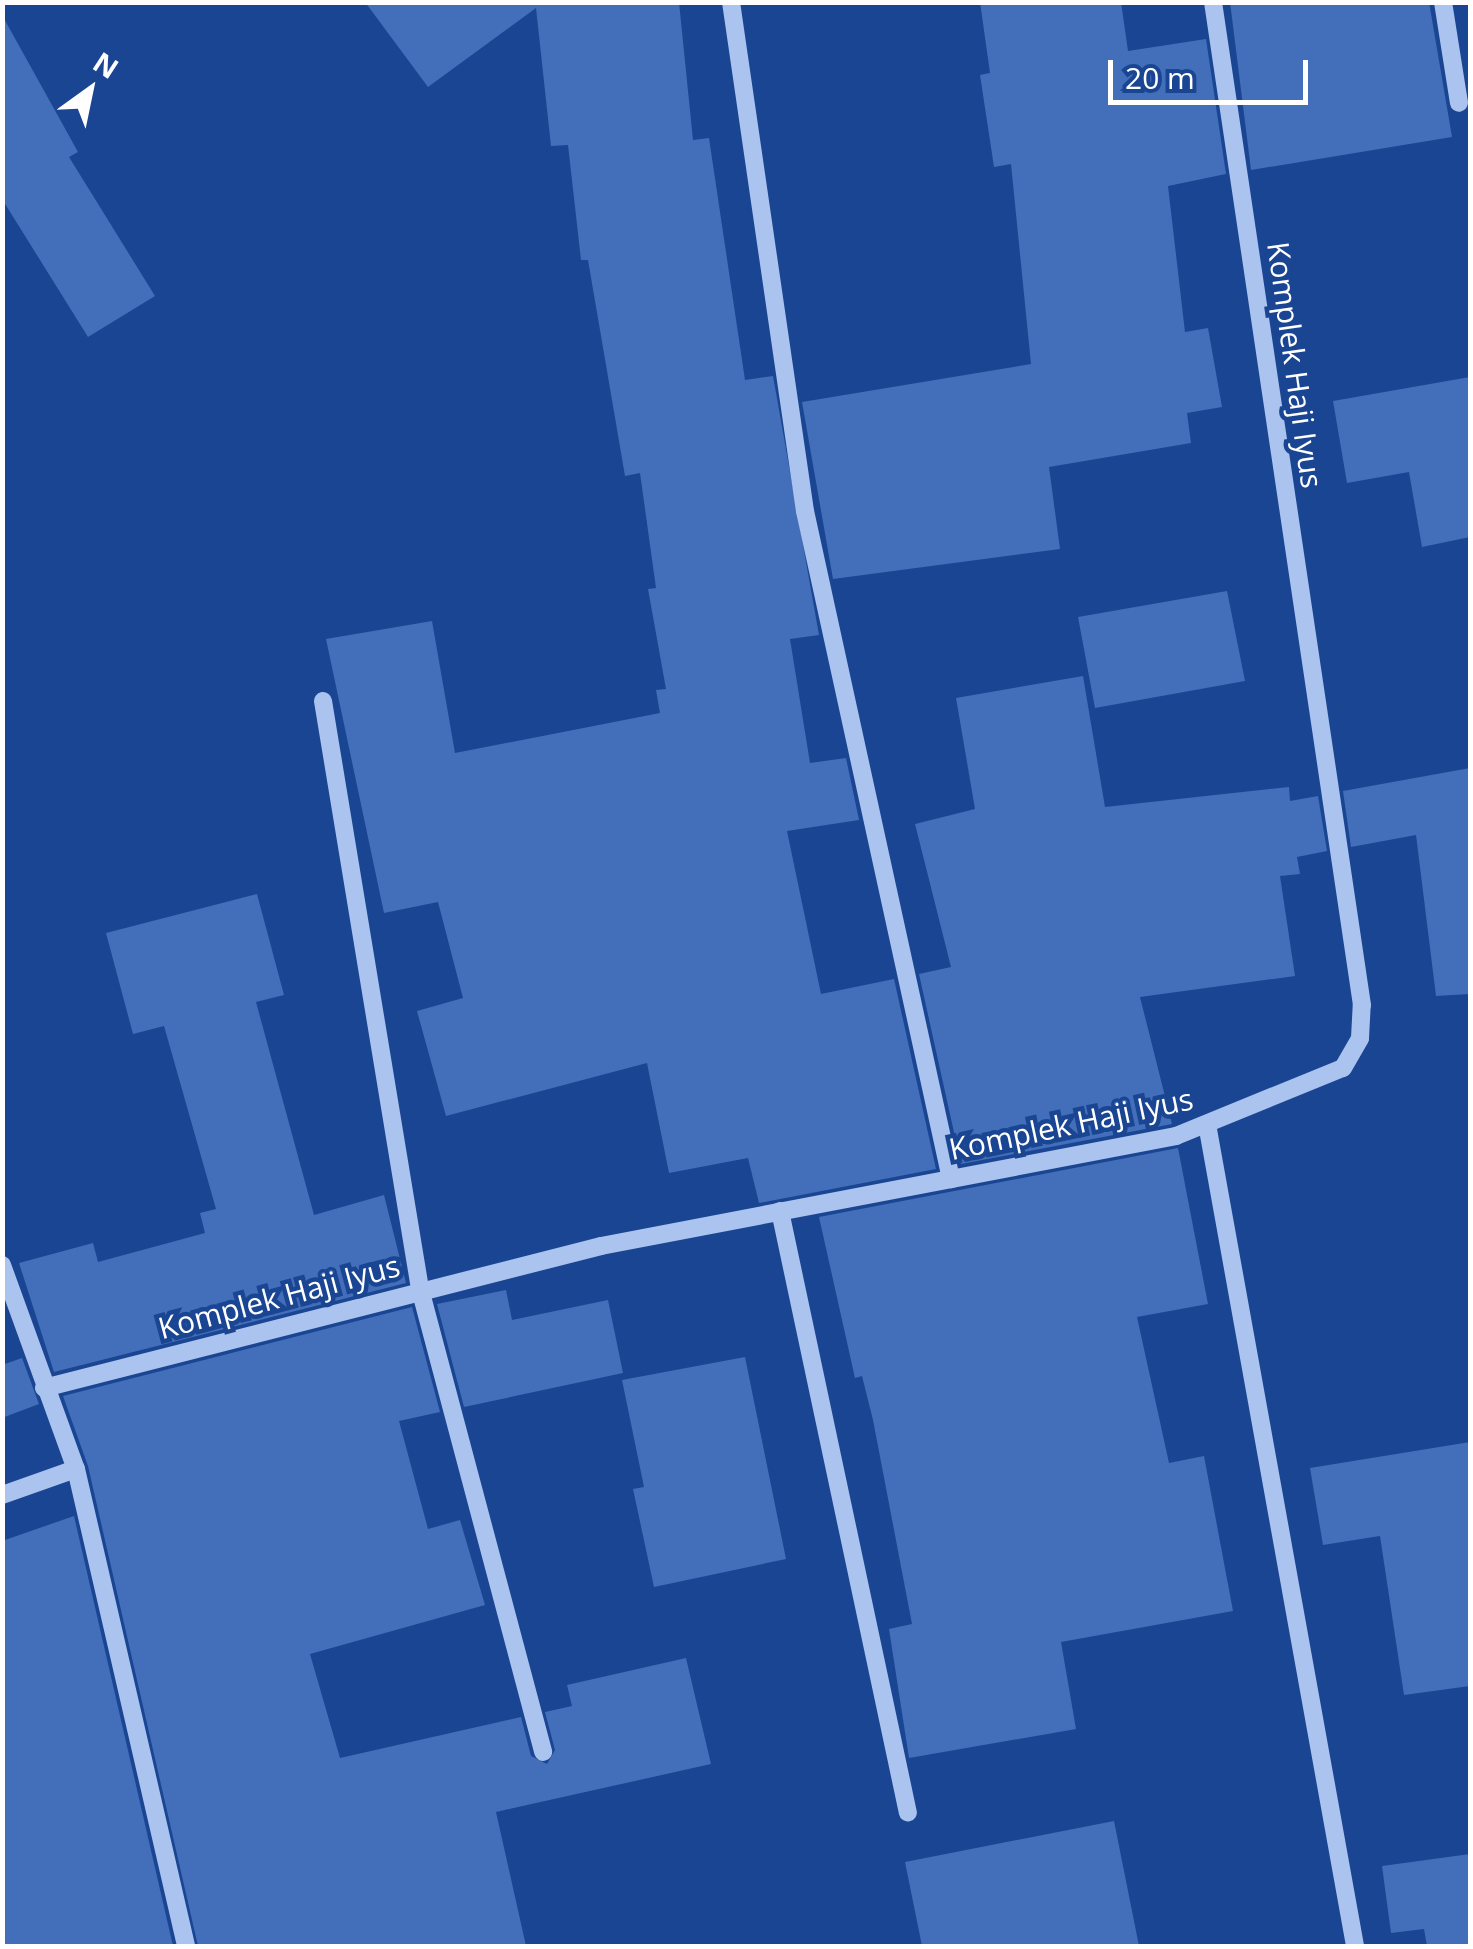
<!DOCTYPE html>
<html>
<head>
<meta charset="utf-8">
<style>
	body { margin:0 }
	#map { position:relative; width:1473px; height:1949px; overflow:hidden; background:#1a4592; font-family:"Open Sans",sans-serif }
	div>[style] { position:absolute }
	.building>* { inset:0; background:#436eb9 }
	.minor>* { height:18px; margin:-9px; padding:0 9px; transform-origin:9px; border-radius:9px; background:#aac3ef }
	span { translate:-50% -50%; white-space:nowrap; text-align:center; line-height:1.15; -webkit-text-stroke:9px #1a4592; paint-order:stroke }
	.street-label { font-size:30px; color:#fff }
	.frame { position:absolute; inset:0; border:5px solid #fff; pointer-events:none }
	.north { position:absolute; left:40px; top:40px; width:100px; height:100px; -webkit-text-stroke:8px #1a4592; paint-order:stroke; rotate:33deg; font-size:28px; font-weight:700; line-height:40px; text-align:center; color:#fff }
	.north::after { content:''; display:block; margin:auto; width:35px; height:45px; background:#fff; clip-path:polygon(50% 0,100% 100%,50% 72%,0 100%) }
	.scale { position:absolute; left:1108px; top:60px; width:200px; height:45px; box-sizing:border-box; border:5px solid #fff; border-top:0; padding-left:12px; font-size:30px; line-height:35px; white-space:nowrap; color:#fff; -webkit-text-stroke:8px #1a4592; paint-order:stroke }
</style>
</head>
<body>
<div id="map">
	<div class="building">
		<i style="clip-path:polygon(365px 2px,679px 2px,693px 140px,709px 138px,745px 380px,773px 376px,819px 635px,790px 639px,810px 763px,846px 758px,859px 820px,787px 831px,821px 994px,894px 979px,936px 1169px,759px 1203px,748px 1158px,669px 1173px,647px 1063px,446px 1116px,417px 1011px,463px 998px,438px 902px,384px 913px,326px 639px,432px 621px,455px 753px,660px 713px,656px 690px,666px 689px,648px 589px,656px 588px,640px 473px,625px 476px,588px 260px,581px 260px,568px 145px,551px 146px,536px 8px,428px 87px)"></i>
		<i style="clip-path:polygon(980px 2px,1121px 2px,1128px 51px,1206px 39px,1226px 174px,1168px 186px,1185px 332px,1208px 328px,1222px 407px,1187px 413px,1191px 443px,1049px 467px,1060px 549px,833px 579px,802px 402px,1031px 364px,1011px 164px,994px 167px,980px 75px,990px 73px)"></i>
		<i style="clip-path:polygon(1230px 2px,1429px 2px,1452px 137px,1251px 170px)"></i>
		<i style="clip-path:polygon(2px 15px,78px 152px,69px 157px,155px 296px,88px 337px,2px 199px)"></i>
		<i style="clip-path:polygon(1470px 377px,1470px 537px,1422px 547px,1409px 472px,1347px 483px,1333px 401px)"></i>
		<i style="clip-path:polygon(1227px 591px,1245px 681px,1095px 708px,1078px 617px)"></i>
		<i style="clip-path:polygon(1083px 676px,1105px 807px,1289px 787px,1290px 801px,1318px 796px,1327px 851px,1297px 857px,1300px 874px,1280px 876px,1295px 976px,1140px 997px,1172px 1124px,961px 1164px,919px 974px,951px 967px,915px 824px,975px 809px,956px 698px)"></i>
		<i style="clip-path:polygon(1470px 768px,1470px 994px,1436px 996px,1416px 835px,1351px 847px,1343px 791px)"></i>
		<i style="clip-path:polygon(257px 894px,284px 995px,256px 1002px,314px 1215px,384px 1195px,406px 1283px,54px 1372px,19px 1263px,93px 1243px,98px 1262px,205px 1233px,200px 1213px,216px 1209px,164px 1026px,133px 1034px,106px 933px)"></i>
		<i style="clip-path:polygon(1178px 1148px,1208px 1304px,1137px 1317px,1169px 1463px,1204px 1456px,1233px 1611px,1061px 1642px,1076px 1729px,909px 1758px,889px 1629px,912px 1624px,873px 1420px,862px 1376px,855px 1378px,819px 1217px)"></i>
		<i style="clip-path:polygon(506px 1290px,512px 1320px,608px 1300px,623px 1373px,464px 1407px,437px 1304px)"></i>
		<i style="clip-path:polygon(412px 1307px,440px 1412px,399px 1421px,428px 1529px,460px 1520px,485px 1605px,310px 1654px,340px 1758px,521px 1717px,531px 1756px,547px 1764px,555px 1750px,545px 1712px,572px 1706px,567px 1685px,686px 1658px,711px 1764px,496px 1812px,526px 1946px,198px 1946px,88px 1466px,63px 1396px)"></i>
		<i style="clip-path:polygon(745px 1357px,786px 1559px,654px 1587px,633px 1489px,644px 1487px,622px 1380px)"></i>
		<i style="clip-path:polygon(22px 1358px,39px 1404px,2px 1418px,2px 1365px)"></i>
		<i style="clip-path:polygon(1470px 1442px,1470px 1686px,1404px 1695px,1380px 1536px,1323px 1545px,1310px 1468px)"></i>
		<i style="clip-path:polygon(74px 1516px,173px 1946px,2px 1946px,2px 1541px)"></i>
		<i style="clip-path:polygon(1114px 1821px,1139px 1946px,922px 1946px,905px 1862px)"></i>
		<i style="clip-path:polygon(1470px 1854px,1470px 1946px,1427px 1946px,1424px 1929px,1391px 1933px,1382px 1866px)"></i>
	</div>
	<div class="minor">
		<i style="left:731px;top:2px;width:514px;rotate:81.73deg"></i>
		<i style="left:805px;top:511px;width:684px;rotate:77.67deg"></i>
		<i style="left:1443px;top:2px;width:102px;rotate:81deg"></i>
		<i style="left:323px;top:701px;width:596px;rotate:80.63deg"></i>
		<i style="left:420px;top:1289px;width:479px;rotate:75.1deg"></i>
		<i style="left:1207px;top:1124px;width:835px;rotate:79.79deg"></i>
		<i style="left:780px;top:1211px;width:615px;rotate:78deg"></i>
		<i style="left:2px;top:1265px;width:217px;rotate:70.1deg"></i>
		<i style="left:76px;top:1469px;width:490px;rotate:77deg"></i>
		<i style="left:44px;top:1388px;width:575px;rotate:-14.3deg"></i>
		<i style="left:601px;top:1246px;width:585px;rotate:-10.83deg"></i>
		<i style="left:1176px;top:1136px;width:180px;rotate:-22.2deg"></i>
		<i style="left:1343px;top:1068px;width:34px;rotate:-60deg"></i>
		<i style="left:1360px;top:1038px;width:33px;rotate:-87deg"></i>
		<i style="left:1362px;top:1005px;width:1014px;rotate:-98.45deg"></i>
		<i style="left:2px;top:1495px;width:78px;rotate:-19.4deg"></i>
	</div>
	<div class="street-label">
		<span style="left:1295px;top:365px;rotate:82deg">Komplek Haji Iyus</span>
		<span style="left:1071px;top:1124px;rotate:-12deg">Komplek Haji Iyus</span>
		<span style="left:279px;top:1297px;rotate:-15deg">Komplek Haji Iyus</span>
	</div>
	<div class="frame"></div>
	<div class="north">N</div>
	<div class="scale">20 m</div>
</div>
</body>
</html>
